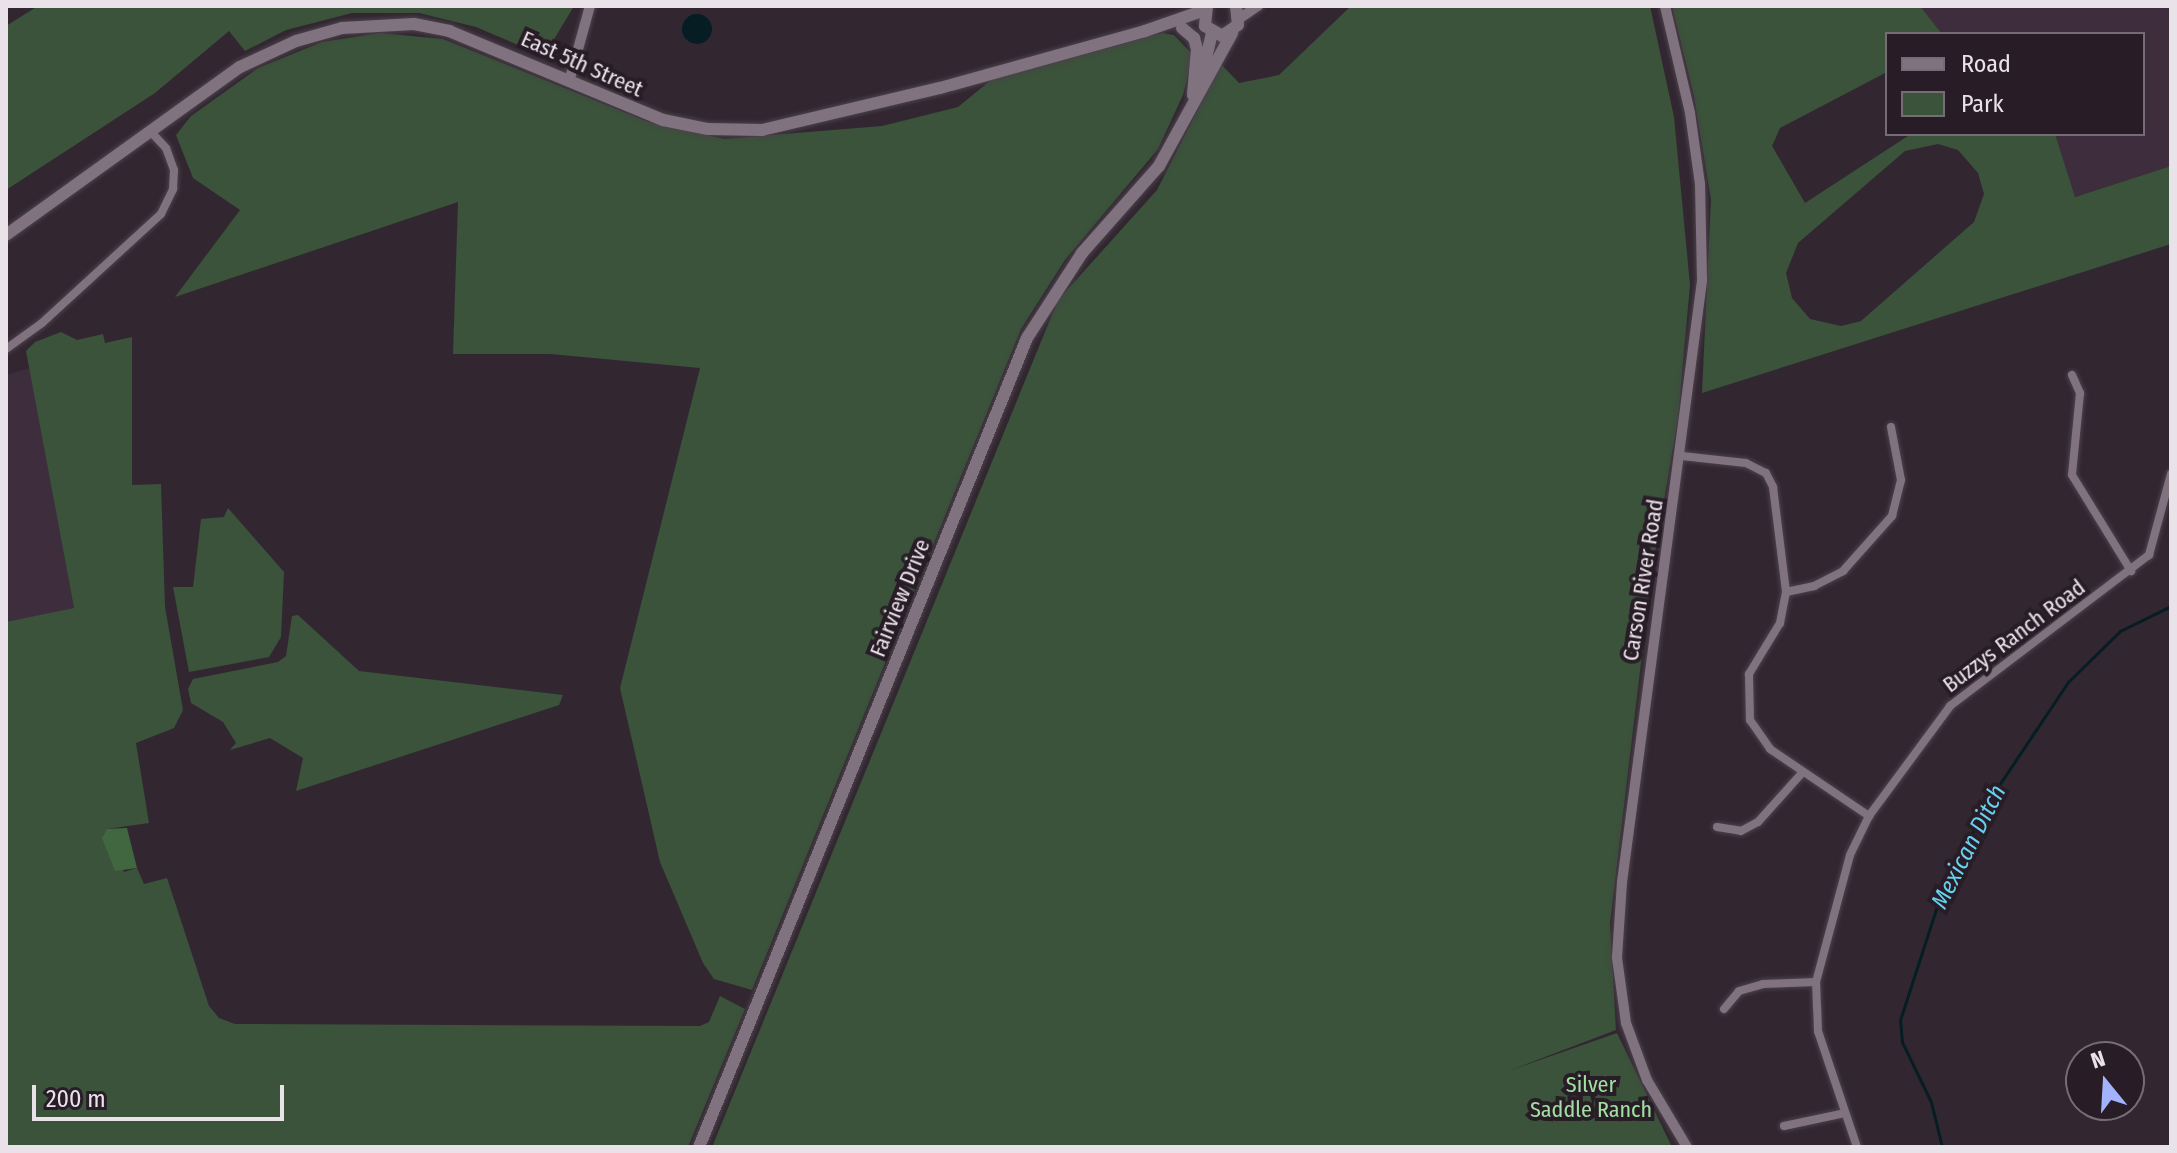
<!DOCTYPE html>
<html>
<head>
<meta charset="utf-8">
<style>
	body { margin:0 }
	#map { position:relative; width:2177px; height:1153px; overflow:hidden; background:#322731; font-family:"Fira Sans Condensed",sans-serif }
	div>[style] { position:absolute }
	.built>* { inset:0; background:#3e2e3d }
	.green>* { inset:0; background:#3b523b }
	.forest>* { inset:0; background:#406740 }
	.water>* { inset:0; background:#061d23 }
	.round { border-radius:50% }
	.stream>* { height:3px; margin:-1.5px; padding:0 1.5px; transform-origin:1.5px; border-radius:1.5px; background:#061d23 }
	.roads { filter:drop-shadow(0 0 2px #4c424b) drop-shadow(0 0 2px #4c424b) }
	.minor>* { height:8px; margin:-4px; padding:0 4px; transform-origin:4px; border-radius:4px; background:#80737f }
	.tertiary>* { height:10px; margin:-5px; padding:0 5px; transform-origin:5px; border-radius:5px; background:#80737f }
	.secondary>* { height:12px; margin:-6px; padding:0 6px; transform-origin:6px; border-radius:6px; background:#80737f }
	span { translate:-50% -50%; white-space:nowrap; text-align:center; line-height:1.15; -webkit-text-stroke:8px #281d27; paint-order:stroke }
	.street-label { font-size:22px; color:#eae2e9 }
	.park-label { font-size:22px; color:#a2e0a1 }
	.water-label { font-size:24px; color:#66d2ee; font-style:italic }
	.frame { position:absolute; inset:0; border:8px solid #eae2e9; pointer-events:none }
	.legend { position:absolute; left:1885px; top:32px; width:260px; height:104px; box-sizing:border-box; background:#281d27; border:2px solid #766c75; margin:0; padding:10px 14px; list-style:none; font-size:24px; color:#eae2e9 }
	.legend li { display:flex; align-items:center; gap:16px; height:40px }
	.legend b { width:40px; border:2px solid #766c75 }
	.north { position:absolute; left:2065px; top:1041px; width:80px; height:80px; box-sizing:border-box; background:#281d27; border:2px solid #766c75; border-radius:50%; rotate:342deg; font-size:22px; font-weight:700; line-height:32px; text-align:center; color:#eae2e9 }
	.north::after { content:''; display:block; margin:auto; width:28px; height:36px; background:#a2b2fd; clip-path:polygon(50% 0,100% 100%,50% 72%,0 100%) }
	.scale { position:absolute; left:32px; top:1085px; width:252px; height:36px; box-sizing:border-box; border:4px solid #eae2e9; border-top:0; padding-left:10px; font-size:24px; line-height:28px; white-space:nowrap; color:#eae2e9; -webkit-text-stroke:6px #281d27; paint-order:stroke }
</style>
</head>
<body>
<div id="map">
	<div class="built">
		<i style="clip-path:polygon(1920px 6px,2171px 6px,2171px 166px,2074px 197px,2055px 134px,2143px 134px,2143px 34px,1942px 34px)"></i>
		<i style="clip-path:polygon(30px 368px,74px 609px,6px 622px,6px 375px)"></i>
	</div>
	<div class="green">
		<i style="clip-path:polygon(38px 6px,574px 6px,544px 56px,476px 27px,419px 13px,352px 13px,286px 30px,245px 51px,229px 31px,155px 93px,6px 190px,6px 26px)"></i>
		<i style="clip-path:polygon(1351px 6px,1650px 6px,1674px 117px,1690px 285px,1678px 418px,1652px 571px,1610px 923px,1616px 1030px,1508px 1071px,1617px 1033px,1672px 1147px,712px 1147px,1058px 300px,1157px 190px,1221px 64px,1239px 83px,1279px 75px)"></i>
		<i style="clip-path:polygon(evenodd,1672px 6px,1920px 6px,1942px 34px,1887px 34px,1887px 72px,1780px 128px,1772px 146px,1805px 203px,1911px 134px,2055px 134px,2075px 197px,2171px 166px,2171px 244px,1702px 393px,1711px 200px,1694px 96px,1672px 6px,1938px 144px,1958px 150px,1978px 173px,1984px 194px,1974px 222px,1861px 321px,1841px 326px,1810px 319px,1792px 298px,1786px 273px,1798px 243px,1905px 151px,1938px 144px)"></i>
		<i style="clip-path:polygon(380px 33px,443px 39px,646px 121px,724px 139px,882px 126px,958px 107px,991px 80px,1162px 33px,1174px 35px,1193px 55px,1183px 95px,1158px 149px,1065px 260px,1021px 329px,752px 990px,714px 979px,703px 963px,660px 862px,620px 688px,700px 368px,551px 354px,453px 354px,458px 202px,175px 297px,240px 210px,193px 178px,176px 135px,191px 116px,258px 68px,322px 42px)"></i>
		<i style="clip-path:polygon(61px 332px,77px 340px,103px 334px,105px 343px,132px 337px,132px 485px,161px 484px,165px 607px,183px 710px,174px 728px,136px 743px,149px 823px,107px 829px,124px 872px,137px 868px,144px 884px,167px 878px,209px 1006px,219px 1018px,235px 1024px,700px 1026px,709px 1022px,720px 996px,745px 1009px,688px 1147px,6px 1147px,6px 622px,74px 608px,26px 351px,35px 342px)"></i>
		<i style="clip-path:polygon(228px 508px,284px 572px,281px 637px,269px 657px,189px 672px,173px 587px,193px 587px,201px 519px,224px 517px)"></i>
		<i style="clip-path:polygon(298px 615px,359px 671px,563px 695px,559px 705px,296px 791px,303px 758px,270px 738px,230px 750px,236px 743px,223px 722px,191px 703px,188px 689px,193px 679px,278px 662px,286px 656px,292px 616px)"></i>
	</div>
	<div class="forest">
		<i style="clip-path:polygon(127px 828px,137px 868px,115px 871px,102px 838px,107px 829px)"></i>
	</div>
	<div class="water">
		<i class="round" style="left:682px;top:14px;width:30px;height:30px"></i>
	</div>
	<div class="stream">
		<i style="left:1942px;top:1147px;width:46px;rotate:-103.7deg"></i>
		<i style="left:1931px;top:1102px;width:67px;rotate:-115.8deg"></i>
		<i style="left:1902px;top:1042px;width:22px;rotate:-95deg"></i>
		<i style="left:1900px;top:1020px;width:133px;rotate:-72deg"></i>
		<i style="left:1941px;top:894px;width:106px;rotate:-62.9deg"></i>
		<i style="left:1989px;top:800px;width:142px;rotate:-56.2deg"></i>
		<i style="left:2068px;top:682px;width:73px;rotate:-44.4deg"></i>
		<i style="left:2120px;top:631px;width:57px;rotate:-26.1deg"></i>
	</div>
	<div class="roads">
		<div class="minor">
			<i style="left:6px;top:349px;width:44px;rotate:-35.8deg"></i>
			<i style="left:42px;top:323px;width:161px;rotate:-42.5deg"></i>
			<i style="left:161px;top:214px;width:28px;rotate:-64deg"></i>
			<i style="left:173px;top:189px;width:19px;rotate:-87deg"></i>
			<i style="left:174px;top:170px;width:23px;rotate:-110deg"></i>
			<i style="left:166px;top:148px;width:22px;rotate:-133deg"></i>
			<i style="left:2072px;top:375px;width:20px;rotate:66deg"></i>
			<i style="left:2080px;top:393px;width:82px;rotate:95.6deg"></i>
			<i style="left:2072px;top:475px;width:113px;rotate:58.4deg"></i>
			<i style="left:1682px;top:456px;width:64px;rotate:6.2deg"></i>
			<i style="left:1746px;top:463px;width:22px;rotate:27deg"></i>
			<i style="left:1766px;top:473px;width:16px;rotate:63deg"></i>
			<i style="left:1773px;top:487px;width:106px;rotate:82.9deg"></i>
			<i style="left:1786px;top:592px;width:32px;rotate:101deg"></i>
			<i style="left:1780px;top:623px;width:60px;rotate:121.3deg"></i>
			<i style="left:1749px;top:674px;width:46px;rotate:88.8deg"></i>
			<i style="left:1750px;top:720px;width:35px;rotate:55deg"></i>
			<i style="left:1770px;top:749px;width:120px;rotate:34.1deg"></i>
			<i style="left:1786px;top:592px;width:29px;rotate:-12deg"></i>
			<i style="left:1814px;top:586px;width:33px;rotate:-27deg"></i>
			<i style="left:1843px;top:571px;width:74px;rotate:-48.3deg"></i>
			<i style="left:1892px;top:516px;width:37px;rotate:-76deg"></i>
			<i style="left:1901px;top:480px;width:54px;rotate:-100.7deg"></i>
			<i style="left:1717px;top:827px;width:24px;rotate:9deg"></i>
			<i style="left:1741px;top:831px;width:19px;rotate:-28deg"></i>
			<i style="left:1758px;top:822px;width:66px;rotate:-48.1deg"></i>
			<i style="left:1724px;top:1009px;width:23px;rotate:-50deg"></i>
			<i style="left:1739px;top:991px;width:25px;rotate:-16deg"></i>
			<i style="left:1763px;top:984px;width:53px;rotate:-2.2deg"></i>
			<i style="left:1784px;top:1126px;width:62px;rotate:-12deg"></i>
			<i style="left:1857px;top:1147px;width:122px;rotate:-108.6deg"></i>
			<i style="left:1818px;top:1031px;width:23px;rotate:-92deg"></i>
			<i style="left:1817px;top:1008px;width:26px;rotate:-92deg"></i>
			<i style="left:1816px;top:982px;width:131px;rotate:-75deg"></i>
			<i style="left:1850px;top:855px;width:43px;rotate:-64deg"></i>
			<i style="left:1869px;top:816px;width:137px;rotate:-53.6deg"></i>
			<i style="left:1950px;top:706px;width:250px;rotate:-37.2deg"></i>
			<i style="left:2149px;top:555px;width:84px;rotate:-74.8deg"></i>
		</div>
		<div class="tertiary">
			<i style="left:1665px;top:6px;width:110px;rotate:76.8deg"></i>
			<i style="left:1690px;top:113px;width:72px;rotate:82deg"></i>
			<i style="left:1700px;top:184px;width:97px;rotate:88.8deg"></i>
			<i style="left:1702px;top:281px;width:606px;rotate:97.58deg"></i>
			<i style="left:1622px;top:882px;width:76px;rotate:93.8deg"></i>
			<i style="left:1617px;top:958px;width:66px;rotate:82.1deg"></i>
			<i style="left:1626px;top:1023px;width:61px;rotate:69.8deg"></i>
			<i style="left:1647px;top:1080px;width:78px;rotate:59.2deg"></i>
			<i style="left:1240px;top:18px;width:22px;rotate:-34deg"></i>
			<i style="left:570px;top:78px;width:75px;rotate:-74.5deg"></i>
		</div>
		<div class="secondary">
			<i style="left:1207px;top:6px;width:20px;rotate:96deg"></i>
			<i style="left:1205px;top:26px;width:20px;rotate:30deg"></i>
			<i style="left:1222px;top:36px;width:19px;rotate:-35deg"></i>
			<i style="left:1238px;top:25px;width:19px;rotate:-96deg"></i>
			<i style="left:1182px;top:28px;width:16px;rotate:40deg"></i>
			<i style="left:1194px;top:38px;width:11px;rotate:75deg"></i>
			<i style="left:1197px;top:49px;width:46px;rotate:95deg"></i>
			<i style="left:1202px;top:75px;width:43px;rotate:-76.6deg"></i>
			<i style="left:6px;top:235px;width:288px;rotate:-35.7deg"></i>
			<i style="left:240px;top:67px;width:62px;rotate:-24.9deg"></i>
			<i style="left:296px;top:41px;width:48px;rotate:-15.8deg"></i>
			<i style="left:342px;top:28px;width:72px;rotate:-3.2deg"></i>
			<i style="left:414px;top:24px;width:36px;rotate:11deg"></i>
			<i style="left:449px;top:31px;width:232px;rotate:22.6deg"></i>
			<i style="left:663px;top:120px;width:46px;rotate:11.3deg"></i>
			<i style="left:708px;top:129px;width:54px;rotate:1.1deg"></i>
			<i style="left:762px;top:130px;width:183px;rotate:-13.3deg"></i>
			<i style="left:940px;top:88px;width:213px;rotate:-15.5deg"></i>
			<i style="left:1145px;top:31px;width:64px;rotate:-19.3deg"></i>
			<i style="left:699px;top:1147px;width:873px;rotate:-67.93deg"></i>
			<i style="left:1027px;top:338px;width:101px;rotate:-57.1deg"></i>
			<i style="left:1082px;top:253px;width:116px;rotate:-48.5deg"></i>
			<i style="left:1159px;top:166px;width:152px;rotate:-61.2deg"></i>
		</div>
	</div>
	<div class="street-label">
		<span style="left:582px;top:64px;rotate:24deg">East 5th Street</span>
		<span style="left:1643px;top:580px;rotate:-81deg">Carson River Road</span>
		<span style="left:900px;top:598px;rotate:-68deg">Fairview Drive</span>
		<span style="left:2014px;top:636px;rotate:-37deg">Buzzys Ranch Road</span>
	</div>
	<div class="park-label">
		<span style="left:1591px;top:1097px">Silver<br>Saddle Ranch</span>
	</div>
	<div class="water-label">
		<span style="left:1969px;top:847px;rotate:-63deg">Mexican Ditch</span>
	</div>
	<div class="frame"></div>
	<ul class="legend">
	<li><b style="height:10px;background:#80737f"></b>Road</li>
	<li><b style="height:22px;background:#3b523b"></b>Park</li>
	</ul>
	<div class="north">N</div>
	<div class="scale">200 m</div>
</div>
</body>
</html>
